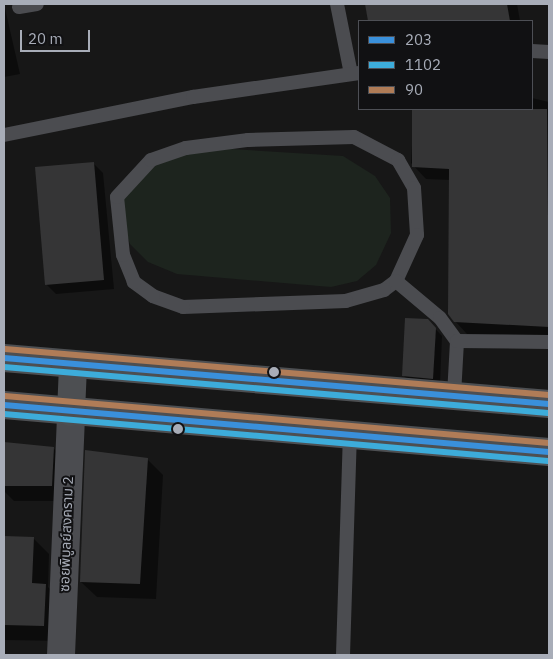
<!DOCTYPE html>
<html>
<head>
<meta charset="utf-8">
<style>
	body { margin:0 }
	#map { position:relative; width:553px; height:659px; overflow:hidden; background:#171717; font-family:"IBM Plex Sans","Noto Sans Thai",sans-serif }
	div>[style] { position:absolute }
	.green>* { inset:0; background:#1d241e }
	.shadow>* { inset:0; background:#0007 }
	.building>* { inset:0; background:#353536 }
	.lane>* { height:14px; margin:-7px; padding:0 7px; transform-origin:7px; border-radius:7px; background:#4b4c50 }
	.street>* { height:28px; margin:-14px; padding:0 14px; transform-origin:14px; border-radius:14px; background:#4b4c50 }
	.primary>* { height:28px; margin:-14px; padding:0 14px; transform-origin:14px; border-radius:14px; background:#4d4f52 }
	.bus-1>* { height:6px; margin:-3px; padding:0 3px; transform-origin:3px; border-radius:3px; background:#3a90db }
	.bus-2>* { height:6px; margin:-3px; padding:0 3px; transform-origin:3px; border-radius:3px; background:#3dacda }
	.bus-3>* { height:6px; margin:-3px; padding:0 3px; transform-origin:3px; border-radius:3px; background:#b07c57 }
	.dots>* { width:14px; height:14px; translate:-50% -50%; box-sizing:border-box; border:2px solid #111113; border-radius:50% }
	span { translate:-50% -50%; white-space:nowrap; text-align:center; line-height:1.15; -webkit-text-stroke:4px #111113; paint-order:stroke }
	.street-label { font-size:14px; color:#a8adb8 }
	.frame { position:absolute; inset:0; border:5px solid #a8adb8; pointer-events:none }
	.legend { position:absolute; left:358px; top:20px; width:175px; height:90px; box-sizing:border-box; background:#111113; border:1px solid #4d4f55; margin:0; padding:6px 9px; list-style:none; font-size:15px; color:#a8adb8 }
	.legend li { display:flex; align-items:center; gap:10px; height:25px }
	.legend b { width:25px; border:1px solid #4d4f55 }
	.scale { position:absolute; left:20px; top:30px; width:70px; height:22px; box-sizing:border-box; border:2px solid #a8adb8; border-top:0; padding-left:6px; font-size:15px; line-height:18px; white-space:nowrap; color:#a8adb8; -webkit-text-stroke:4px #111113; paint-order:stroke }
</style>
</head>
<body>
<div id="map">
	<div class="green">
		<i style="clip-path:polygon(182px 146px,343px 156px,375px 176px,390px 198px,391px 233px,376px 265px,357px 281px,331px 287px,177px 274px,148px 262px,130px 244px,122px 220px,121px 191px)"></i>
	</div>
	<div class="shadow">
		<i style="clip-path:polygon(4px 4px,20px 74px,4px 77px)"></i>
		<i style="clip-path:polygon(367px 4px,517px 4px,520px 21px,370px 21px)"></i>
		<i style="clip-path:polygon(532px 98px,549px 102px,549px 338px,467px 334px,455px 321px,451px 180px,426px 179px,411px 163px,414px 109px,532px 109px)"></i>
		<i style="clip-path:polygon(93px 163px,103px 173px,114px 289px,56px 294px,46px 284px)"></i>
		<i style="clip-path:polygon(428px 321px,442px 336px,440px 385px,410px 382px,403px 375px)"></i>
		<i style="clip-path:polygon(4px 443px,53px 448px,69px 463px,68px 501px,14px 501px,4px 491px)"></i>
		<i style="clip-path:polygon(148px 460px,163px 475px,156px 599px,97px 597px,81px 582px)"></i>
		<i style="clip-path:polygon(4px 537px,33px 538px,49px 554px,48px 587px,61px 601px,59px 641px,4px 640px)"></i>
	</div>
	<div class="building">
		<i style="clip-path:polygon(365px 4px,507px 4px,510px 21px,368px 21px)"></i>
		<i style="clip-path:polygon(412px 109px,547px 109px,549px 327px,454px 322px,448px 314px,449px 169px,412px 167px)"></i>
		<i style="clip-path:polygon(94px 162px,104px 280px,45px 285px,35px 167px)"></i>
		<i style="clip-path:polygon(405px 318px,428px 319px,436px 328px,433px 379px,402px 376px)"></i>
		<i style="clip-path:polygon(4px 442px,54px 447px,52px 486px,4px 486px)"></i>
		<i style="clip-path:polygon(85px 450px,148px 458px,140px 584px,80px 582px)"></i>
		<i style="clip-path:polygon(4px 536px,34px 537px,32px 583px,46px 584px,44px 626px,4px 625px)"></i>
	</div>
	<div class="lane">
		<i style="left:337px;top:4px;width:71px;rotate:78.7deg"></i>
		<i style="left:19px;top:7px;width:18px;rotate:-9deg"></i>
		<i style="left:532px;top:51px;width:17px;rotate:3deg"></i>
		<i style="left:4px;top:135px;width:193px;rotate:-11.4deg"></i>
		<i style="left:193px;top:97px;width:168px;rotate:-8.2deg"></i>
		<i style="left:354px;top:137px;width:50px;rotate:27.6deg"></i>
		<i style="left:398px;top:160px;width:32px;rotate:60deg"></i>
		<i style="left:414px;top:188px;width:47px;rotate:86.3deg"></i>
		<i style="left:417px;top:235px;width:51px;rotate:114.5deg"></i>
		<i style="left:396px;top:281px;width:15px;rotate:143deg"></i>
		<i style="left:384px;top:290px;width:40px;rotate:164deg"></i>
		<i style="left:346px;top:301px;width:163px;rotate:177.9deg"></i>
		<i style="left:183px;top:307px;width:32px;rotate:-160deg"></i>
		<i style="left:153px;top:296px;width:24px;rotate:-144deg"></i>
		<i style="left:134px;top:282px;width:29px;rotate:-112deg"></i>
		<i style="left:123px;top:255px;width:58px;rotate:-95.9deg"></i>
		<i style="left:117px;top:197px;width:50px;rotate:-47.4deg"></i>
		<i style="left:151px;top:160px;width:37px;rotate:-19deg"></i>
		<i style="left:186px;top:148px;width:63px;rotate:-7.4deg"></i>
		<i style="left:248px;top:140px;width:106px;rotate:-1.6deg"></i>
		<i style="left:396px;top:281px;width:57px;rotate:40.1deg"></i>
		<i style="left:440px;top:318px;width:29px;rotate:54deg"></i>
		<i style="left:454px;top:395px;width:54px;rotate:-86.8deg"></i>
		<i style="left:457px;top:341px;width:92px;rotate:0.6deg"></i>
		<i style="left:343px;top:655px;width:219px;rotate:-88.2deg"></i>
	</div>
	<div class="street">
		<i style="left:61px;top:655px;width:243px;rotate:-87.6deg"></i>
	</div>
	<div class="primary">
		<i style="left:4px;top:358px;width:547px;rotate:4.82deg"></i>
		<i style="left:4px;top:405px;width:547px;rotate:4.93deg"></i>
		<i style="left:71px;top:412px;width:46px;rotate:-87.5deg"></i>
	</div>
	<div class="bus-1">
		<i style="left:4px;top:358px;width:547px;rotate:4.82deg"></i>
		<i style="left:4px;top:405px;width:547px;rotate:4.93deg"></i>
	</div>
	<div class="bus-2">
		<i style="left:4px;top:367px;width:546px;rotate:4.83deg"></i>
		<i style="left:4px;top:414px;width:546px;rotate:4.94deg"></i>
	</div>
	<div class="bus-3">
		<i style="left:5px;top:349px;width:546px;rotate:4.83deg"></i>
		<i style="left:5px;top:396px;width:546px;rotate:4.94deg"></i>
	</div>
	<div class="dots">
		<i style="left:274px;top:372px;background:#a8adb8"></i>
		<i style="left:178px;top:429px;background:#a8adb8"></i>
	</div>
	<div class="street-label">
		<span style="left:66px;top:534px;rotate:-88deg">ซอยพิบูลย์สงคราม 2</span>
	</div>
	<div class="frame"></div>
	<ul class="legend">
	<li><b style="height:6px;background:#3a90db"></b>203</li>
	<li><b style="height:6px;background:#3dacda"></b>1102</li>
	<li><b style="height:6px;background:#b07c57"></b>90</li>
	</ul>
	<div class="scale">20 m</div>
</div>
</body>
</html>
